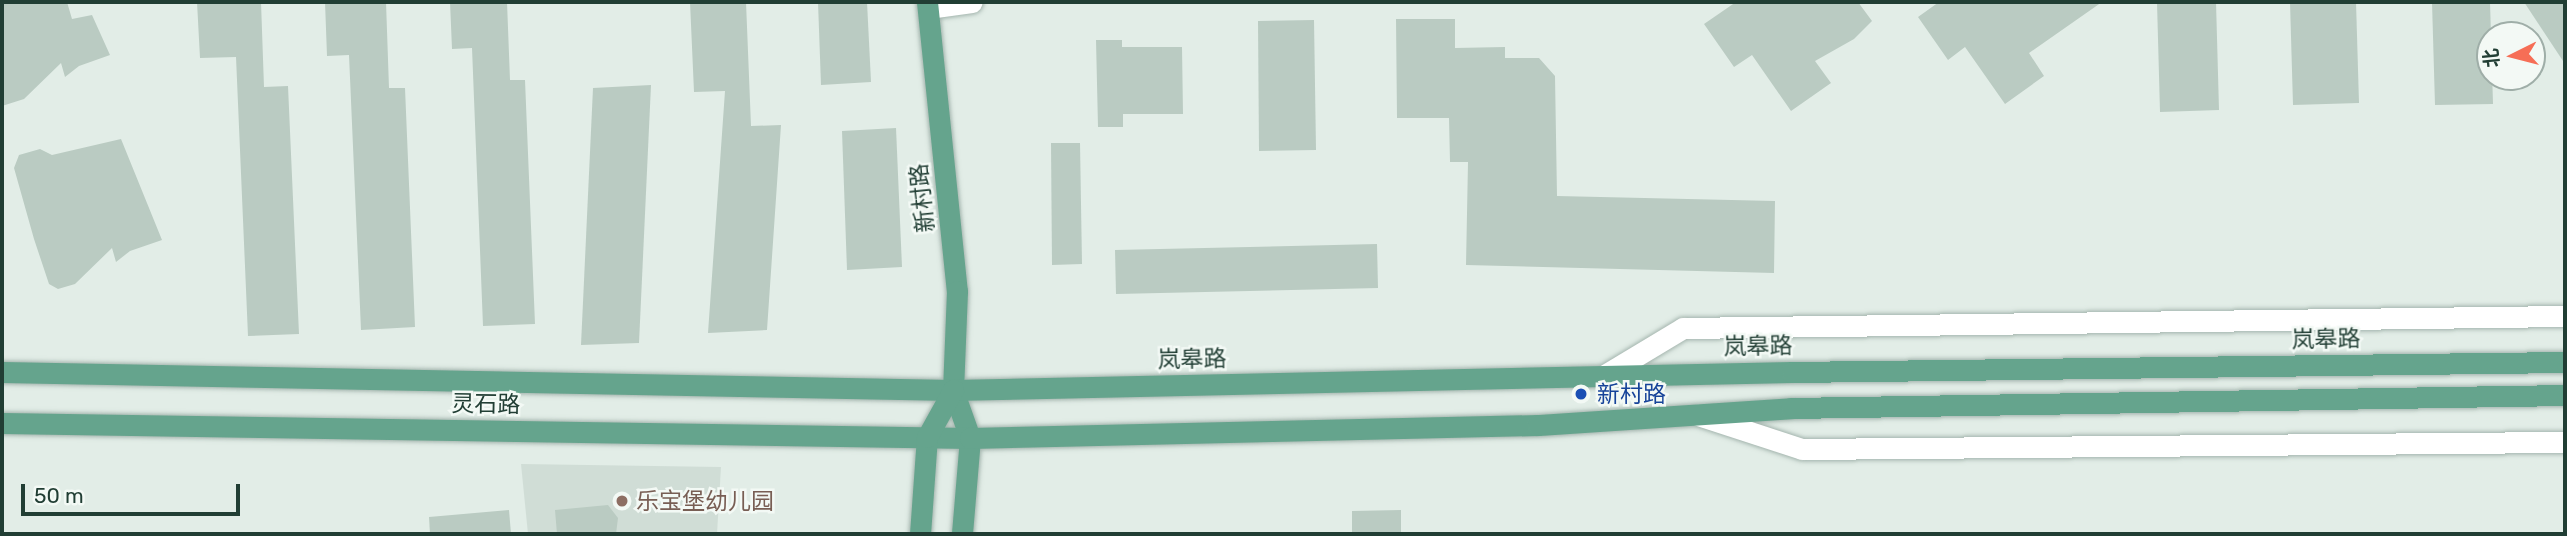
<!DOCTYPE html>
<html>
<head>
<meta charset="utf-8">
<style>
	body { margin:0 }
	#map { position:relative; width:2567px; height:536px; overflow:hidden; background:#e2ede7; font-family:Rubik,"Noto Sans SC",sans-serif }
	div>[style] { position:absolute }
	.built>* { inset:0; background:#d0ddd6 }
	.building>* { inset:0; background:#bacbc2 }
	.roads { filter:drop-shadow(0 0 2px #a4b5ae) drop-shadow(0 0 2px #a4b5ae) }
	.minor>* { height:21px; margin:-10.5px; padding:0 10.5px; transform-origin:10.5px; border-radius:10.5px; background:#fff }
	.major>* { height:21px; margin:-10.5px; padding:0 10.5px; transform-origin:10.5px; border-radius:10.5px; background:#65a48d }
	.dots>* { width:19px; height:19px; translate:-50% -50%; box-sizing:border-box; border:4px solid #f3f9f5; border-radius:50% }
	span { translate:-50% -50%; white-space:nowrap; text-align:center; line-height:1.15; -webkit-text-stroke:5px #f3f9f5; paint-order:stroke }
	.street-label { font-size:23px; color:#213e34 }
	.transit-label { font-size:23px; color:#164399 }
	.left { translate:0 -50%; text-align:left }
	.education-label { font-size:23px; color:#785e54 }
	.frame { position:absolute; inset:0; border:4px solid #213e34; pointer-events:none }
	.north { position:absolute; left:2476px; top:21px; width:70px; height:70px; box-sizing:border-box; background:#f3f9f5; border:2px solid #9faea8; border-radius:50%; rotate:264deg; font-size:19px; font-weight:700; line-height:28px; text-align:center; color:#213e34 }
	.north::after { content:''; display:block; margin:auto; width:24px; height:32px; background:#f66e56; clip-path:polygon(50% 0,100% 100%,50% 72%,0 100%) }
	.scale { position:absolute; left:21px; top:484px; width:219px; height:32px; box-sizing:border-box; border:4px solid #213e34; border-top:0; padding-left:9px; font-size:21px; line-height:24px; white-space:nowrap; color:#213e34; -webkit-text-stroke:5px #f3f9f5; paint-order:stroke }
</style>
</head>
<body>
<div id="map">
	<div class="built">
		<i style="clip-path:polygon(521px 464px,721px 467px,717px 534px,528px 534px)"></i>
	</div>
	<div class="building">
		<i style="clip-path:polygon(2px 2px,67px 2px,72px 19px,92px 15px,110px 55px,79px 66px,65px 77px,61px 63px,24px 99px,2px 106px)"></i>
		<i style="clip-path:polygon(197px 2px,261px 2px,264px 87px,288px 86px,299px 334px,248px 336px,236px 57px,200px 58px)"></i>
		<i style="clip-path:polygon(325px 2px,386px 2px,389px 88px,405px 88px,415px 327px,361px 330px,349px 55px,327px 56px)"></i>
		<i style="clip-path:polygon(450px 2px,507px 2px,510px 80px,525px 80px,535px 324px,483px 326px,472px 48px,452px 49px)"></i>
		<i style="clip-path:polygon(690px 2px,746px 2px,751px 126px,781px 125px,767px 330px,708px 333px,725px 91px,694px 92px)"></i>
		<i style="clip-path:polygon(818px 2px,867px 2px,871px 82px,821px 85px)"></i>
		<i style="clip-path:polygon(1736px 2px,1858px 2px,1872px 21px,1854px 39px,1815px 61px,1831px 83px,1791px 111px,1752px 55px,1734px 67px,1704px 24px)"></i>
		<i style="clip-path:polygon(1939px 2px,2102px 2px,2029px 53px,2044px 76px,2005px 104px,1965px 47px,1948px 60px,1918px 17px)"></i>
		<i style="clip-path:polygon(2157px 2px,2216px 2px,2219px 110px,2160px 112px)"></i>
		<i style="clip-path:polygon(2290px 2px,2356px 2px,2359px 103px,2293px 105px)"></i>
		<i style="clip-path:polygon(2432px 2px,2490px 2px,2493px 104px,2435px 105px)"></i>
		<i style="clip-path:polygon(2524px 2px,2565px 2px,2565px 64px)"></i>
		<i style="clip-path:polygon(1396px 19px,1455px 19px,1455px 48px,1505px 47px,1505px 58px,1539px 58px,1555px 76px,1557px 196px,1775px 201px,1774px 273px,1466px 265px,1468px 162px,1450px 162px,1449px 118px,1397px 118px)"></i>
		<i style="clip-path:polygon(1314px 20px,1316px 150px,1259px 151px,1258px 21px)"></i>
		<i style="clip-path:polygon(1096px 40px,1122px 40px,1122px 47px,1182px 47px,1183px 114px,1123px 114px,1123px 127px,1098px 127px)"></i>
		<i style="clip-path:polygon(651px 85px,639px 343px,581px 345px,593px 88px)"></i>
		<i style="clip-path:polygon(896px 128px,902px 267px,847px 270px,842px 131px)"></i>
		<i style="clip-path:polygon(121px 139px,162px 240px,130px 251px,116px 262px,112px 248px,75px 284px,58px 289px,49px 284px,34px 239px,14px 168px,19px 155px,40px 149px,52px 155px)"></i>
		<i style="clip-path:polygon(1051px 143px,1080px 143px,1082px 264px,1052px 265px)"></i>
		<i style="clip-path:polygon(1377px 244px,1378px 288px,1116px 294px,1115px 250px)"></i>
		<i style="clip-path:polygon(608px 505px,618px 518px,616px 534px,557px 534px,555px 510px)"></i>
		<i style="clip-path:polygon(509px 510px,511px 534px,430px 534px,429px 517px)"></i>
		<i style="clip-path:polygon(1401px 510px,1401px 534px,1352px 534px,1352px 511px)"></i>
	</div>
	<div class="roads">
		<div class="minor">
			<i style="left:928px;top:8px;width:44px;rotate:-7.8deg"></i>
			<i style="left:1603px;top:376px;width:93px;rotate:-31deg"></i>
			<i style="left:1683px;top:328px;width:882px;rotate:-0.78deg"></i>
			<i style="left:1698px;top:415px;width:109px;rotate:18.1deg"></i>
			<i style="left:1802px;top:449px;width:763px;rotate:-0.53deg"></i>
		</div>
		<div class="major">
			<i style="left:927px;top:2px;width:291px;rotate:84.1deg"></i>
			<i style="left:957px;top:291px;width:99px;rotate:92.3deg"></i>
			<i style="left:953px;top:390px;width:51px;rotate:70.5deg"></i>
			<i style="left:970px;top:438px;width:96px;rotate:94.8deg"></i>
			<i style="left:2px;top:372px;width:951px;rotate:1.08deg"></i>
			<i style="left:953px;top:390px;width:839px;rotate:-1.23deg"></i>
			<i style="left:1792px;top:372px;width:773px;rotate:-0.74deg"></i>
			<i style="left:2px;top:423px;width:968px;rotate:0.89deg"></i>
			<i style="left:970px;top:438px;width:568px;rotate:-1.31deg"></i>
			<i style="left:1538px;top:425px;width:254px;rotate:-3.8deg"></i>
			<i style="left:1791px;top:408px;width:774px;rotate:-0.96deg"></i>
			<i style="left:920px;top:534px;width:97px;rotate:-85.9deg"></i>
			<i style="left:927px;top:437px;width:54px;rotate:-61deg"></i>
		</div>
	</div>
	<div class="dots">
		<i style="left:1581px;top:394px;background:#1a4fb4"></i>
		<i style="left:622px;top:501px;background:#8d6e63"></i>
	</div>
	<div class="street-label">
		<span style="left:922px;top:198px;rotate:-96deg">新村路</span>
		<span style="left:2326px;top:339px;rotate:-1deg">岚皋路</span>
		<span style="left:1758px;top:346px;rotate:-1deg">岚皋路</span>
		<span style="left:1192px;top:359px;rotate:-1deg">岚皋路</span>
		<span style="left:486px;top:404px;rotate:1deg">灵石路</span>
	</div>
	<div class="transit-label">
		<span class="left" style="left:1597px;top:394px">新村路</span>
	</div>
	<div class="education-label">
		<span class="left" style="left:636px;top:501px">乐宝堡幼儿园</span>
	</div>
	<div class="frame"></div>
	<div class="north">北</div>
	<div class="scale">50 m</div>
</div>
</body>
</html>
